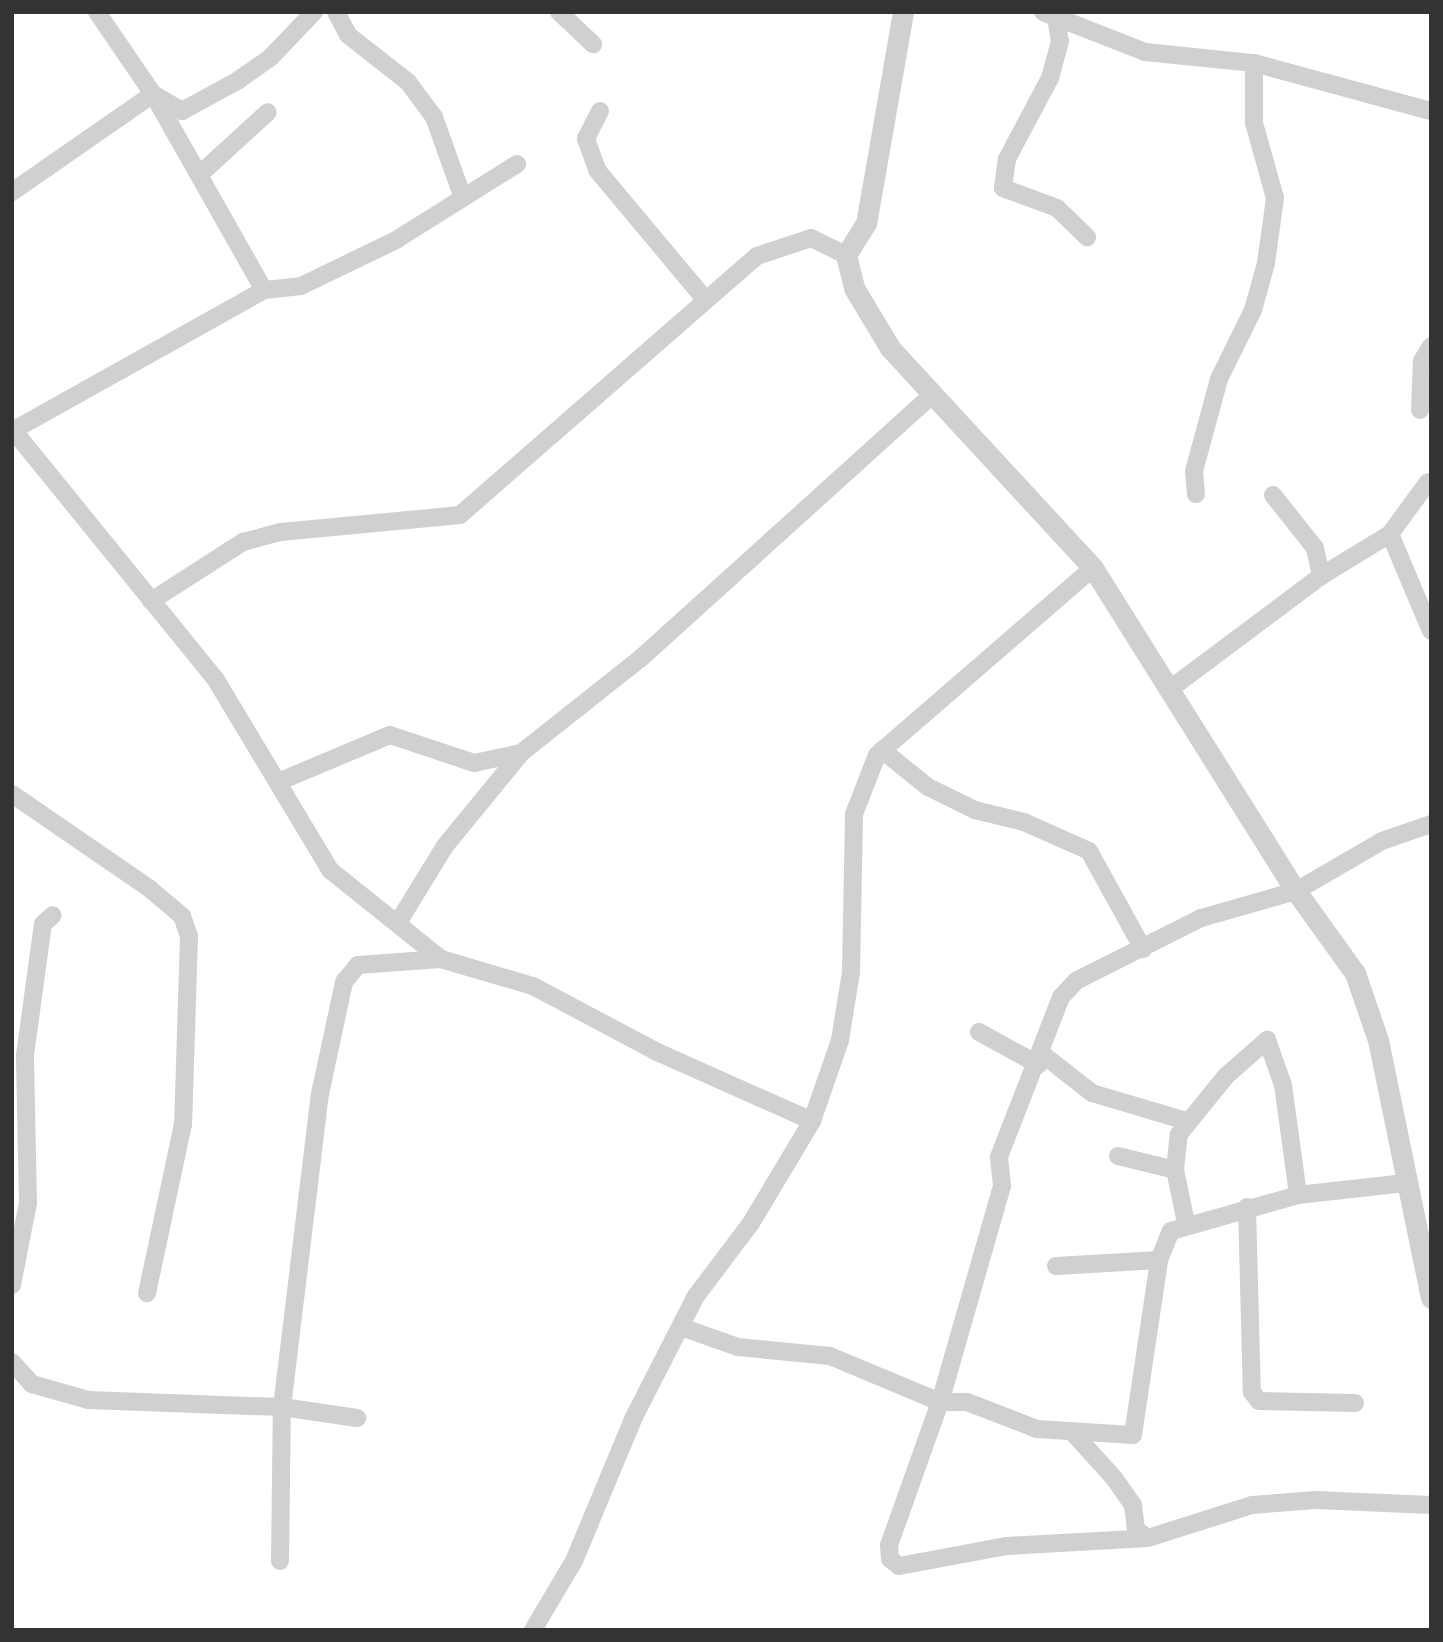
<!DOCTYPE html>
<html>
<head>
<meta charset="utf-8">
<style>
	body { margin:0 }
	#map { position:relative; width:1443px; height:1642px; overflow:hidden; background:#fff; font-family:Overpass,sans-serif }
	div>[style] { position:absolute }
	.minor>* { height:18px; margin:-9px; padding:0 9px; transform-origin:9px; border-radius:9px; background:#d0d0d0 }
	.tertiary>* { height:21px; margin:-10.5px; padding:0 10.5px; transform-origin:10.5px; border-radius:10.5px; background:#d0d0d0 }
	span { translate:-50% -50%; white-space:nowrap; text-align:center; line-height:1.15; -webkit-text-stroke:7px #fff; paint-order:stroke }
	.frame { position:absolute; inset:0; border:14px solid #333; pointer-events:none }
</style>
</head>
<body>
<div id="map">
	<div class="minor">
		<i style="left:97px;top:12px;width:99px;rotate:55.7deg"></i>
		<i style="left:153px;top:94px;width:225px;rotate:60.5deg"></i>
		<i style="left:336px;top:12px;width:26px;rotate:62deg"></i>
		<i style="left:348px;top:35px;width:76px;rotate:38.1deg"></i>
		<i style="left:408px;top:82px;width:44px;rotate:53.4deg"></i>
		<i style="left:434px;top:117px;width:86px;rotate:70.3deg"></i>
		<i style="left:559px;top:12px;width:47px;rotate:43.3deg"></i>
		<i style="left:1043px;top:12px;width:110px;rotate:21.4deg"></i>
		<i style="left:1145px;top:52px;width:110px;rotate:5.8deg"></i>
		<i style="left:1254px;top:63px;width:183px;rotate:15.2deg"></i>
		<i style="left:1056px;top:17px;width:24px;rotate:81deg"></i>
		<i style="left:1060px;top:41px;width:38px;rotate:105deg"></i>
		<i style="left:1050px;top:78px;width:92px;rotate:118deg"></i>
		<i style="left:1007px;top:159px;width:29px;rotate:98deg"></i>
		<i style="left:1003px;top:188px;width:58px;rotate:20.3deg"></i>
		<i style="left:1057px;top:208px;width:42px;rotate:44deg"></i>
		<i style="left:600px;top:111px;width:31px;rotate:117deg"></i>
		<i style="left:586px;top:139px;width:33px;rotate:70deg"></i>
		<i style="left:597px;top:170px;width:168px;rotate:50.1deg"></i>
		<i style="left:199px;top:175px;width:93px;rotate:-42.4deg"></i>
		<i style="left:12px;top:192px;width:172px;rotate:-34.8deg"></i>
		<i style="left:153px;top:94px;width:34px;rotate:30deg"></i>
		<i style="left:182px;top:111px;width:63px;rotate:-28.6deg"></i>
		<i style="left:237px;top:81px;width:40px;rotate:-34.9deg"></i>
		<i style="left:270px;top:58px;width:64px;rotate:-46.3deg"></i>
		<i style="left:1420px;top:410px;width:49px;rotate:-87.7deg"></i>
		<i style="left:1422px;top:361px;width:17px;rotate:-59deg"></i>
		<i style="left:13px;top:430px;width:322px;rotate:50.9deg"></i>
		<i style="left:216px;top:680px;width:222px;rotate:59deg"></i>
		<i style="left:330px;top:870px;width:142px;rotate:38.7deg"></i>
		<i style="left:12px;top:431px;width:289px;rotate:-29.2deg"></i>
		<i style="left:264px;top:290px;width:37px;rotate:-6deg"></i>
		<i style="left:301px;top:286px;width:106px;rotate:-25.8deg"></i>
		<i style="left:396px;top:240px;width:143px;rotate:-32.1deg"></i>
		<i style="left:1196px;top:494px;width:23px;rotate:-95deg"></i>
		<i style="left:1194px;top:471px;width:95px;rotate:-74.8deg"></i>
		<i style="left:1219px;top:379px;width:77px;rotate:-63.8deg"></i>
		<i style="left:1253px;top:310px;width:49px;rotate:-74.5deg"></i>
		<i style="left:1266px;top:263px;width:66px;rotate:-82.1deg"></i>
		<i style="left:1275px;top:198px;width:78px;rotate:-105.6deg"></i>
		<i style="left:1254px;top:123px;width:60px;rotate:-90deg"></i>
		<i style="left:1273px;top:495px;width:68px;rotate:51.6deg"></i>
		<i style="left:1315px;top:548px;width:29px;rotate:78deg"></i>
		<i style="left:1390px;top:534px;width:105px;rotate:67.1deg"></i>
		<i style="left:151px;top:601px;width:109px;rotate:-32.7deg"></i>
		<i style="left:243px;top:542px;width:39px;rotate:-15deg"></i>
		<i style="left:281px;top:532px;width:180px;rotate:-5.4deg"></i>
		<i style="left:460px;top:515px;width:394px;rotate:-41.1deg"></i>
		<i style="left:757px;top:256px;width:57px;rotate:-18.4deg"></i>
		<i style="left:811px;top:238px;width:39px;rotate:26deg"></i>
		<i style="left:1170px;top:689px;width:189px;rotate:-36.8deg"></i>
		<i style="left:1321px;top:576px;width:81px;rotate:-31.3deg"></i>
		<i style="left:1390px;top:534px;width:64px;rotate:-53.8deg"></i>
		<i style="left:882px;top:750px;width:59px;rotate:38.8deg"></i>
		<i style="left:928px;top:787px;width:52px;rotate:26.1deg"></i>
		<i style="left:975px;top:810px;width:50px;rotate:13.8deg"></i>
		<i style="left:1024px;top:822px;width:71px;rotate:24deg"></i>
		<i style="left:1089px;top:851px;width:112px;rotate:61.1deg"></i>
		<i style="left:278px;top:782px;width:121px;rotate:-22.8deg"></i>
		<i style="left:390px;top:735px;width:89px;rotate:18.4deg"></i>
		<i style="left:474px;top:763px;width:48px;rotate:-12deg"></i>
		<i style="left:12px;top:794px;width:168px;rotate:34.5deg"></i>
		<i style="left:150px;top:889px;width:42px;rotate:40.2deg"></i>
		<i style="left:182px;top:916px;width:21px;rotate:71deg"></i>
		<i style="left:189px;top:936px;width:188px;rotate:91.8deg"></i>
		<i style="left:183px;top:1124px;width:173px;rotate:102deg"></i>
		<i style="left:1431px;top:824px;width:52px;rotate:160.9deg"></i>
		<i style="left:1382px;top:841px;width:99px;rotate:149.8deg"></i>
		<i style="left:1296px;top:891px;width:99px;rotate:164.1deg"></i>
		<i style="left:1201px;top:918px;width:140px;rotate:153.3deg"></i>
		<i style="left:1076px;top:981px;width:22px;rotate:133deg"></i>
		<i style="left:1061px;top:997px;width:172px;rotate:111.2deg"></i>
		<i style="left:999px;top:1157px;width:29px;rotate:84deg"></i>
		<i style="left:1002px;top:1186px;width:225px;rotate:106deg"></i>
		<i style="left:940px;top:1402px;width:152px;rotate:109.6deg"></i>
		<i style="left:889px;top:1545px;width:14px;rotate:86deg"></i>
		<i style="left:890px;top:1559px;width:11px;rotate:38deg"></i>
		<i style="left:899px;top:1566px;width:110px;rotate:-10.5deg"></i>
		<i style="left:1007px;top:1546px;width:141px;rotate:-3.2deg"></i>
		<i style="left:1148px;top:1538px;width:109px;rotate:-17.6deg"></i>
		<i style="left:1252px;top:1505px;width:64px;rotate:-4.5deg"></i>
		<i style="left:1316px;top:1500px;width:115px;rotate:2.5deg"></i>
		<i style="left:399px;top:921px;width:88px;rotate:-58.5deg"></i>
		<i style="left:445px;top:846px;width:120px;rotate:-50.7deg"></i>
		<i style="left:521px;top:753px;width:153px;rotate:-38.4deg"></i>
		<i style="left:641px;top:658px;width:392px;rotate:-42.1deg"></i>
		<i style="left:979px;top:1032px;width:68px;rotate:28.8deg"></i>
		<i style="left:1041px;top:1053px;width:65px;rotate:38.1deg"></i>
		<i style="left:1092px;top:1093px;width:98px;rotate:16.6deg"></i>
		<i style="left:1118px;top:1156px;width:59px;rotate:13.8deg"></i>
		<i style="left:1247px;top:1207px;width:185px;rotate:88.5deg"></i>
		<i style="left:1252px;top:1392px;width:11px;rotate:52deg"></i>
		<i style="left:1259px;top:1401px;width:96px;rotate:1.2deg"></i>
		<i style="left:1186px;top:1223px;width:54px;rotate:-101.7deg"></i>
		<i style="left:1175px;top:1170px;width:36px;rotate:-84deg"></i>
		<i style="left:1179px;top:1134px;width:75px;rotate:-51deg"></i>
		<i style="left:1226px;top:1076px;width:55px;rotate:-41.3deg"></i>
		<i style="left:1267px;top:1040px;width:48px;rotate:70.4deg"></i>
		<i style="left:1283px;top:1085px;width:111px;rotate:82.2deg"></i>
		<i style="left:1056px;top:1266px;width:103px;rotate:-3.3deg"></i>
		<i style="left:12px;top:1285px;width:84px;rotate:-79deg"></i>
		<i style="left:28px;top:1203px;width:148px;rotate:-91.2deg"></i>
		<i style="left:25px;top:1055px;width:132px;rotate:-82.2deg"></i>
		<i style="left:43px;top:924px;width:13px;rotate:-42deg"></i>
		<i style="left:684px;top:1328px;width:57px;rotate:19.4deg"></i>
		<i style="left:738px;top:1347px;width:92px;rotate:5.6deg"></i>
		<i style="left:830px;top:1356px;width:119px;rotate:22.7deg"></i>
		<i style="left:940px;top:1402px;width:27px"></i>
		<i style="left:967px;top:1402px;width:75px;rotate:21.1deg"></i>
		<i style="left:1037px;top:1429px;width:96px;rotate:3.6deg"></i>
		<i style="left:1133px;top:1435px;width:177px;rotate:-81.5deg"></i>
		<i style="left:1159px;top:1260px;width:31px;rotate:-68deg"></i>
		<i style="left:1171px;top:1231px;width:132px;rotate:-15.8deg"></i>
		<i style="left:1298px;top:1195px;width:108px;rotate:-6.4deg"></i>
		<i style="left:12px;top:1362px;width:30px;rotate:48deg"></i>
		<i style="left:32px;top:1384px;width:58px;rotate:15.9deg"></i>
		<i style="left:88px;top:1400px;width:194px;rotate:2.1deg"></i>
		<i style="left:282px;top:1407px;width:76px;rotate:8.3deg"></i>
		<i style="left:1074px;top:1434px;width:59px;rotate:47.7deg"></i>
		<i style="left:1114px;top:1478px;width:33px;rotate:55deg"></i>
		<i style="left:1133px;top:1505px;width:25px;rotate:83deg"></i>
		<i style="left:1136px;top:1530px;width:14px;rotate:34deg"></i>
		<i style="left:280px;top:1561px;width:154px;rotate:-89.3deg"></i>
		<i style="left:282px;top:1407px;width:315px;rotate:-83.1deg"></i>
		<i style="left:320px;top:1094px;width:115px;rotate:-77.9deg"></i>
		<i style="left:344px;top:982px;width:22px;rotate:-51deg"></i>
		<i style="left:358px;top:965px;width:83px;rotate:-4.1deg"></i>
		<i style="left:441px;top:959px;width:96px;rotate:16.4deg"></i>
		<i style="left:533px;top:986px;width:138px;rotate:28deg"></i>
		<i style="left:655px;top:1051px;width:172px;rotate:24deg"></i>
		<i style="left:533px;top:1630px;width:80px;rotate:-59.3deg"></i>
		<i style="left:574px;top:1561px;width:156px;rotate:-67.4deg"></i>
		<i style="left:634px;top:1417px;width:136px;rotate:-62.9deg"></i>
		<i style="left:696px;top:1296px;width:91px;rotate:-53deg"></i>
		<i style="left:751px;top:1223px;width:119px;rotate:-59.1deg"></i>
		<i style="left:812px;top:1121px;width:86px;rotate:-70.9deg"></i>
		<i style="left:840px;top:1040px;width:69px;rotate:-80.8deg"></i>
		<i style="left:851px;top:972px;width:158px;rotate:-88.9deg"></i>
		<i style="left:854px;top:814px;width:63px;rotate:-68.7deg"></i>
		<i style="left:877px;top:755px;width:286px;rotate:-40.9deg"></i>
	</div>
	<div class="tertiary">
		<i style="left:903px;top:12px;width:214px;rotate:99.9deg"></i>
		<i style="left:866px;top:223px;width:38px;rotate:122deg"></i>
		<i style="left:846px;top:255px;width:34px;rotate:76deg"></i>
		<i style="left:854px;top:288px;width:70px;rotate:59deg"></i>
		<i style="left:890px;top:348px;width:299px;rotate:47.3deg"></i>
		<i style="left:1093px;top:568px;width:381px;rotate:57.9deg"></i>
		<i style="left:1296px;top:891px;width:101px;rotate:54.3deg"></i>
		<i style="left:1355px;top:973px;width:71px;rotate:71.1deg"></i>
		<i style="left:1378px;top:1040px;width:263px;rotate:78.4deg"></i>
	</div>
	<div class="frame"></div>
</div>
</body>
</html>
